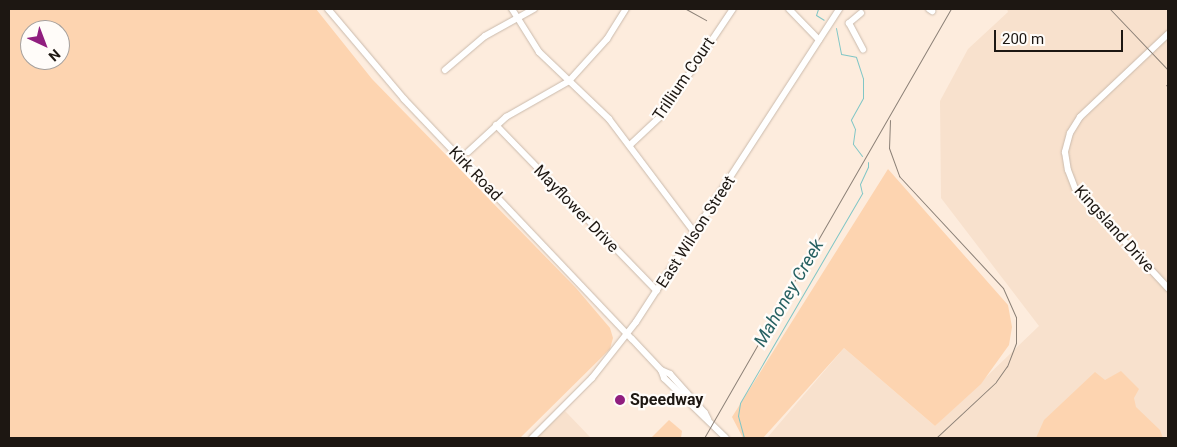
<!DOCTYPE html>
<html>
<head>
<meta charset="utf-8">
<style>
	body { margin:0 }
	#map { position:relative; width:1177px; height:447px; overflow:hidden; background:#fdecdd; font-family:Roboto,sans-serif }
	div>[style] { position:absolute }
	.built>* { inset:0; background:#f8e1cd }
	.green>* { inset:0; background:#fdd4b0 }
	.stream>* { height:1px; margin:-0.5px; padding:0 0.5px; transform-origin:0.5px; border-radius:0.5px; background:#80c6c6 }
	.roads { filter:drop-shadow(0 0 1px #cabaac) drop-shadow(0 0 1px #cabaac) }
	.minor>* { height:6px; margin:-3px; padding:0 3px; transform-origin:3px; border-radius:3px; background:#fff }
	.tram>* { height:1px; margin:-0.5px; padding:0 0.5px; transform-origin:0.5px; border-radius:0.5px; background:#8c8177 }
	.rail>* { height:1px; margin:-0.5px; padding:0 0.5px; transform-origin:0.5px; border-radius:0.5px; background:#8c8177 }
	.dots>* { width:14px; height:14px; translate:-50% -50%; box-sizing:border-box; border:2px solid #fffcf9; border-radius:50% }
	span { translate:-50% -50%; white-space:nowrap; text-align:center; line-height:1.15; -webkit-text-stroke:4.5px #fffcf9; paint-order:stroke }
	.street-label { font-size:16px; color:#1d1712 }
	.poi-label { font-size:16px; color:#1d1712; font-weight:700 }
	.left { translate:0 -50%; text-align:left }
	.water-label { font-size:18px; color:#276162; font-style:italic }
	.frame { position:absolute; inset:0; border:10px solid #1d1712; pointer-events:none }
	.north { position:absolute; left:20px; top:20px; width:50px; height:50px; box-sizing:border-box; background:#fffcf9; border:1px solid #a5a09d; border-radius:50%; rotate:137deg; font-size:14px; font-weight:700; line-height:20px; text-align:center; color:#1d1712 }
	.north::after { content:''; display:block; margin:auto; width:18px; height:22px; background:#901e7f; clip-path:polygon(50% 0,100% 100%,50% 72%,0 100%) }
	.scale { position:absolute; left:994px; top:30px; width:129px; height:22px; box-sizing:border-box; border:2px solid #1d1712; border-top:0; padding-left:6px; font-size:15px; line-height:18px; white-space:nowrap; color:#1d1712; -webkit-text-stroke:4px #fffcf9; paint-order:stroke }
</style>
</head>
<body>
<div id="map">
	<div class="built">
		<i style="clip-path:polygon(1007px 9px,1168px 9px,1168px 438px,767px 438px,844px 348px,935px 426px,1039px 326px,941px 198px,940px 101px,968px 49px,1008px 12px)"></i>
		<i style="clip-path:polygon(565px 411px,591px 438px,536px 438px)"></i>
	</div>
	<div class="green">
		<i style="clip-path:polygon(evenodd,9px 9px,316px 9px,372px 79px,576px 288px,610px 328px,613px 338px,610px 349px,520px 438px,9px 438px,9px 9px,30px 30px,60px 30px,60px 60px,30px 60px,30px 30px)"></i>
		<i style="clip-path:polygon(888px 169px,1008px 305px,1012px 327px,1009px 345px,981px 384px,935px 426px,844px 348px,763px 438px,743px 438px,732px 417px)"></i>
		<i style="clip-path:polygon(1121px 371px,1139px 389px,1134px 398px,1136px 407px,1160px 430px,1163px 438px,1036px 438px,1044px 420px,1095px 372px,1105px 380px)"></i>
		<i style="clip-path:polygon(669px 420px,682px 431px,681px 438px,651px 438px)"></i>
	</div>
	<div class="stream">
		<i style="left:818px;top:9px;width:6px;rotate:108deg"></i>
		<i style="left:816px;top:15px;width:9px;rotate:32deg"></i>
		<i style="left:836px;top:28px;width:26px;rotate:79deg"></i>
		<i style="left:841px;top:54px;width:15px;rotate:11deg"></i>
		<i style="left:856px;top:57px;width:22px;rotate:72deg"></i>
		<i style="left:863px;top:78px;width:20px;rotate:90deg"></i>
		<i style="left:863px;top:98px;width:25px;rotate:119deg"></i>
		<i style="left:851px;top:120px;width:10px;rotate:66deg"></i>
		<i style="left:855px;top:129px;width:15px;rotate:98deg"></i>
		<i style="left:853px;top:144px;width:15px;rotate:53deg"></i>
		<i style="left:744px;top:438px;width:23px;rotate:-105deg"></i>
		<i style="left:738px;top:416px;width:13px;rotate:-81deg"></i>
		<i style="left:740px;top:403px;width:243px;rotate:-59.8deg"></i>
		<i style="left:862px;top:193px;width:9px;rotate:-103deg"></i>
		<i style="left:860px;top:184px;width:19px;rotate:-65deg"></i>
		<i style="left:868px;top:167px;width:5px;rotate:-90deg"></i>
	</div>
	<div class="roads">
		<div class="minor">
			<i style="left:328px;top:9px;width:118px;rotate:49.8deg"></i>
			<i style="left:404px;top:99px;width:331px;rotate:46.5deg"></i>
			<i style="left:632px;top:339px;width:42px;rotate:46.9deg"></i>
			<i style="left:661px;top:370px;width:9px;rotate:69deg"></i>
			<i style="left:664px;top:378px;width:86px;rotate:44.1deg"></i>
			<i style="left:512px;top:9px;width:51px;rotate:57.9deg"></i>
			<i style="left:539px;top:52px;width:97px;rotate:43.7deg"></i>
			<i style="left:609px;top:119px;width:143px;rotate:53deg"></i>
			<i style="left:789px;top:9px;width:43px;rotate:45.9deg"></i>
			<i style="left:929px;top:9px;width:4px;rotate:34deg"></i>
			<i style="left:861px;top:13px;width:16px;rotate:140deg"></i>
			<i style="left:849px;top:23px;width:30px;rotate:62deg"></i>
			<i style="left:1168px;top:34px;width:121px;rotate:136.7deg"></i>
			<i style="left:1080px;top:117px;width:19px;rotate:122deg"></i>
			<i style="left:1070px;top:133px;width:20px;rotate:105deg"></i>
			<i style="left:1065px;top:152px;width:18px;rotate:81deg"></i>
			<i style="left:1068px;top:170px;width:19px;rotate:69deg"></i>
			<i style="left:1075px;top:188px;width:137px;rotate:47.1deg"></i>
			<i style="left:445px;top:70px;width:52px;rotate:-40.4deg"></i>
			<i style="left:485px;top:36px;width:56px;rotate:-28.9deg"></i>
			<i style="left:496px;top:125px;width:231px;rotate:45.9deg"></i>
			<i style="left:630px;top:145px;width:42px;rotate:-43.1deg"></i>
			<i style="left:661px;top:116px;width:129px;rotate:-56.1deg"></i>
			<i style="left:468px;top:152px;width:52px;rotate:-42.6deg"></i>
			<i style="left:506px;top:117px;width:73px;rotate:-29.7deg"></i>
			<i style="left:569px;top:81px;width:57px;rotate:-47.9deg"></i>
			<i style="left:607px;top:39px;width:36px;rotate:-58deg"></i>
			<i style="left:661px;top:370px;width:10px;rotate:24deg"></i>
			<i style="left:670px;top:374px;width:52px;rotate:48.1deg"></i>
			<i style="left:705px;top:413px;width:7px;rotate:63deg"></i>
			<i style="left:532px;top:438px;width:85px;rotate:-45deg"></i>
			<i style="left:592px;top:378px;width:71px;rotate:-51.8deg"></i>
			<i style="left:636px;top:322px;width:373px;rotate:-57deg"></i>
		</div>
	</div>
	<div class="tram">
		<i style="left:686px;top:9px;width:23px;rotate:29deg"></i>
	</div>
	<div class="rail">
		<i style="left:1110px;top:9px;width:84px;rotate:46.4deg"></i>
		<i style="left:1166px;top:85px;width:3px;rotate:45deg"></i>
		<i style="left:890px;top:120px;width:28px;rotate:92deg"></i>
		<i style="left:889px;top:148px;width:30px;rotate:70deg"></i>
		<i style="left:899px;top:176px;width:153px;rotate:47.1deg"></i>
		<i style="left:1003px;top:288px;width:32px;rotate:66deg"></i>
		<i style="left:1016px;top:317px;width:26px;rotate:90deg"></i>
		<i style="left:1016px;top:343px;width:25px;rotate:111deg"></i>
		<i style="left:1007px;top:366px;width:19px;rotate:125deg"></i>
		<i style="left:996px;top:382px;width:82px;rotate:137deg"></i>
		<i style="left:704px;top:438px;width:495px;rotate:-60.1deg"></i>
	</div>
	<div class="dots">
		<i style="left:620px;top:400px;background:#901e7f"></i>
	</div>
	<div class="street-label">
		<span style="left:684px;top:79px;rotate:-56deg">Trillium Court</span>
		<span style="left:475px;top:174px;rotate:46deg">Kirk Road</span>
		<span style="left:576px;top:209px;rotate:46deg">Mayflower Drive</span>
		<span style="left:1114px;top:229px;rotate:48deg">Kingsland Drive</span>
		<span style="left:696px;top:232px;rotate:-57deg">East Wilson Street</span>
	</div>
	<div class="poi-label">
		<span class="left" style="left:630px;top:400px">Speedway</span>
	</div>
	<div class="water-label">
		<span style="left:789px;top:293px;rotate:-60deg">Mahoney Creek</span>
	</div>
	<div class="frame"></div>
	<div class="north">N</div>
	<div class="scale">200 m</div>
</div>
</body>
</html>
